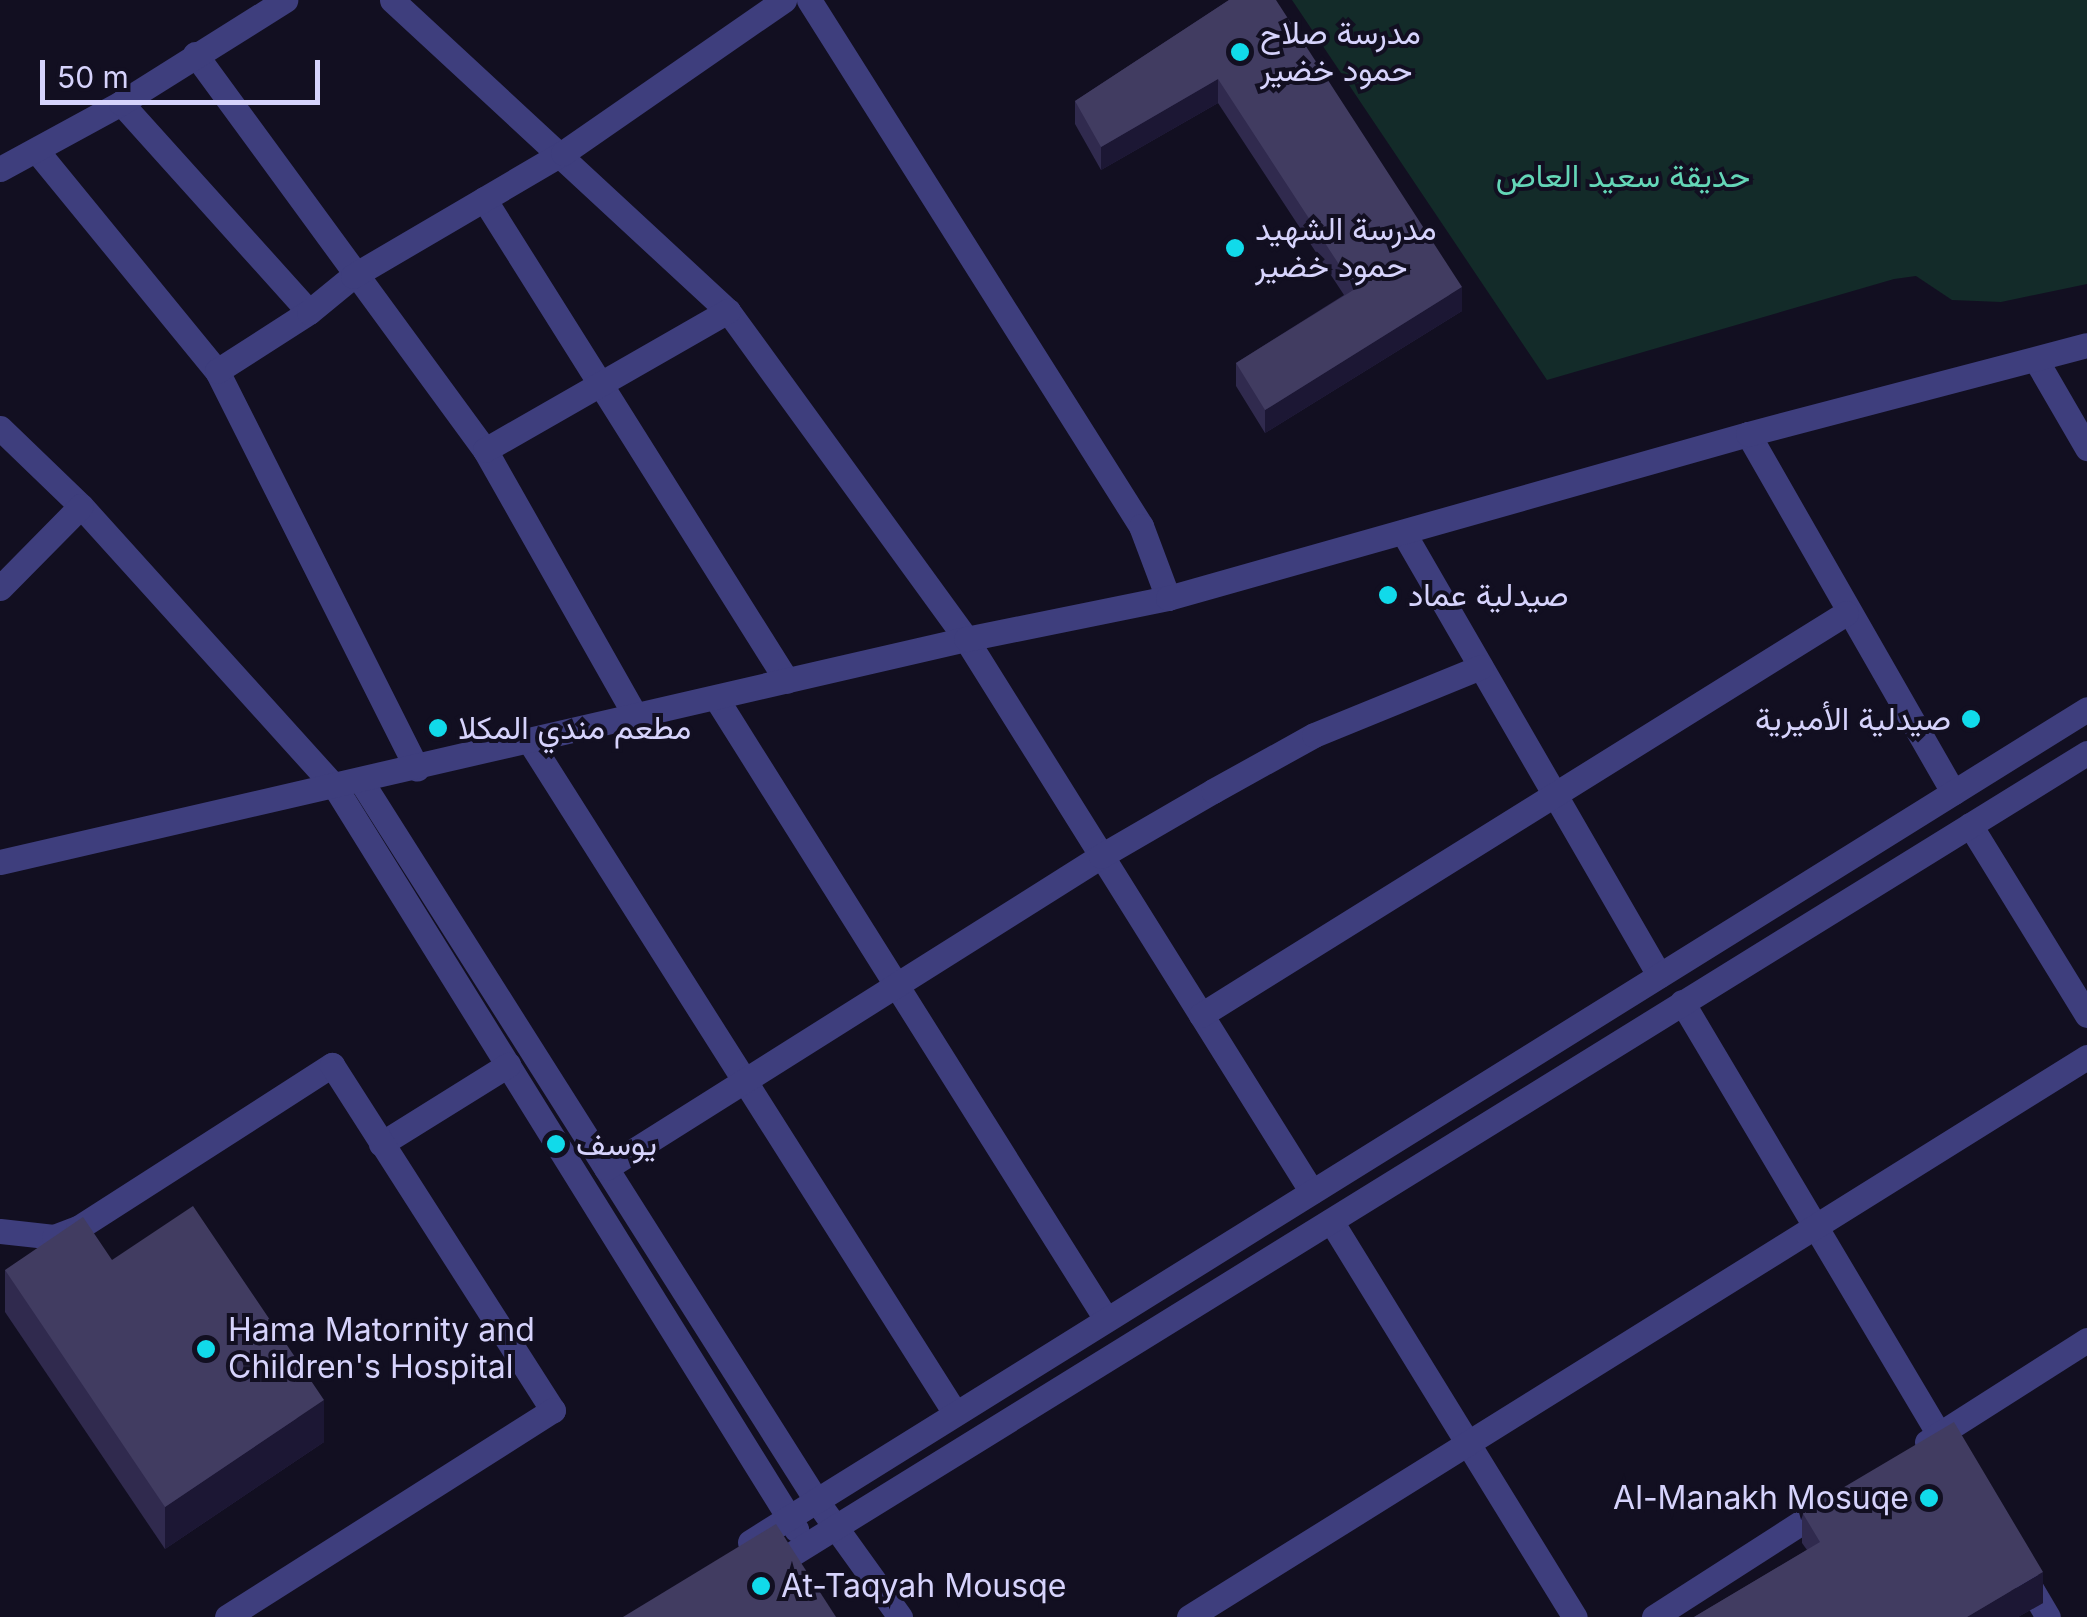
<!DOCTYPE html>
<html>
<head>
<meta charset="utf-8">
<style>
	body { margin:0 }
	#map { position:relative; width:2087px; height:1617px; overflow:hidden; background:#120f21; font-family:Inter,Vazirmatn,sans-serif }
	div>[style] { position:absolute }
	.green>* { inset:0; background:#132b29 }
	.minor>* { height:25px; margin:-12.5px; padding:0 12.5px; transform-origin:12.5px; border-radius:12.5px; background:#3e3e7d }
	.wall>* { inset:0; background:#302a4e }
	.shaded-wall>* { inset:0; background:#1c1734 }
	.building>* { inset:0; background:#413c61 }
	.dots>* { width:28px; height:28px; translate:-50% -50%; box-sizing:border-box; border:5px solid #120f21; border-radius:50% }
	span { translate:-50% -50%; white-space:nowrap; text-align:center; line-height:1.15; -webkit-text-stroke:8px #120f21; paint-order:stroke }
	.poi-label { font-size:32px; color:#d6d3fc }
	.left { translate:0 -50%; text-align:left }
	.right { translate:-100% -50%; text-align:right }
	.park-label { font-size:32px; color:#64d6b7 }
	.scale { position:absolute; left:40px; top:60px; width:280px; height:45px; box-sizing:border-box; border:5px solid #d6d3fc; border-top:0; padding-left:12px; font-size:30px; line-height:35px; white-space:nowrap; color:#d6d3fc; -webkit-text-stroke:8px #120f21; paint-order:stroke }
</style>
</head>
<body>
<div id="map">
	<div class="green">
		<i style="clip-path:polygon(1292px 0,2087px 0,2087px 284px,2001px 302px,1952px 300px,1916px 276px,1894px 279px,1547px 380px)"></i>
	</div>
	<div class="minor">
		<i style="left:392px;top:0;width:458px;rotate:42.8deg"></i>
		<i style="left:728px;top:311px;width:405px;rotate:54deg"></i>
		<i style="left:966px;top:639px;width:652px;rotate:57.97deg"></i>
		<i style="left:809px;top:0;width:622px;rotate:57.74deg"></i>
		<i style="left:1141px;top:526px;width:77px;rotate:69.4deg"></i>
		<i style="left:195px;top:54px;width:491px;rotate:53.8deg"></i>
		<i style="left:485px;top:450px;width:307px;rotate:60.5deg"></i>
		<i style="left:121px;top:103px;width:281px;rotate:48deg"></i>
		<i style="left:36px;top:150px;width:286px;rotate:50.7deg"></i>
		<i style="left:217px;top:371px;width:445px;rotate:63.3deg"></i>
		<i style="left:0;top:169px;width:138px;rotate:-28.6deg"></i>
		<i style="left:121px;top:103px;width:194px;rotate:-32.1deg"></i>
		<i style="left:484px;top:199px;width:569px;rotate:57.85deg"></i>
		<i style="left:2036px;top:360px;width:102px;rotate:59.9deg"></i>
		<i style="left:217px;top:371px;width:109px;rotate:-32.7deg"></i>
		<i style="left:309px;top:312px;width:57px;rotate:-39.3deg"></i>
		<i style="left:353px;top:276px;width:243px;rotate:-30.4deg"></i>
		<i style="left:563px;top:153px;width:269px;rotate:-34.7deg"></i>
		<i style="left:0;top:428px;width:112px;rotate:43.9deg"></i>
		<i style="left:81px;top:506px;width:379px;rotate:47.9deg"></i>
		<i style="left:335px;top:787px;width:874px;rotate:58.15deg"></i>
		<i style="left:1748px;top:434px;width:413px;rotate:60.2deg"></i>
		<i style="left:485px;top:450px;width:280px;rotate:-29.8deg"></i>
		<i style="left:1403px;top:532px;width:512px;rotate:59.98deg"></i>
		<i style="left:0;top:588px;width:115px;rotate:-45.4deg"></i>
		<i style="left:716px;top:698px;width:733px;rotate:57.87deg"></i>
		<i style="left:530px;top:742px;width:794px;rotate:57.65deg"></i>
		<i style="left:361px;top:781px;width:851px;rotate:57.67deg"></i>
		<i style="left:816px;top:1500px;width:144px;rotate:54.3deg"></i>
		<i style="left:1970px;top:825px;width:223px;rotate:58.4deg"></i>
		<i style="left:0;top:862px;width:991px;rotate:-13deg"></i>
		<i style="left:966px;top:639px;width:206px;rotate:-11.5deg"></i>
		<i style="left:1168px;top:598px;width:603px;rotate:-15.79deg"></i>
		<i style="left:1748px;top:434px;width:350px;rotate:-14.7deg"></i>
		<i style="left:1682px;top:1002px;width:530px;rotate:59.28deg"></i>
		<i style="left:1201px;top:1015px;width:760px;rotate:-31.93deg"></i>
		<i style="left:381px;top:1144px;width:150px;rotate:-31.9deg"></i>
		<i style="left:606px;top:1168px;width:585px;rotate:-32.22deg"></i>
		<i style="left:1101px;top:856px;width:129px;rotate:-30.1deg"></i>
		<i style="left:1213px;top:791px;width:115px;rotate:-29deg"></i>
		<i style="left:1314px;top:735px;width:180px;rotate:-22.2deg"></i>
		<i style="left:1331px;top:1221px;width:465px;rotate:58.4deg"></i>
		<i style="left:0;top:1231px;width:54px;rotate:6.3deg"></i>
		<i style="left:54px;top:1237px;width:26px;rotate:-21deg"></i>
		<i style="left:78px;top:1228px;width:302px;rotate:-32.7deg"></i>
		<i style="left:332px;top:1065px;width:410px;rotate:57.4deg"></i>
		<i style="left:553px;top:1410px;width:386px;rotate:147.6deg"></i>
		<i style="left:1927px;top:1442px;width:190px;rotate:-32.5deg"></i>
		<i style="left:750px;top:1542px;width:1575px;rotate:-31.92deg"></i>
		<i style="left:766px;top:1570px;width:1553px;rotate:-31.74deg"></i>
		<i style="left:2025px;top:1578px;width:45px;rotate:59.5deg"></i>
		<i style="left:1189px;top:1617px;width:1058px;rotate:-31.95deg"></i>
		<i style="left:1654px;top:1617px;width:209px;rotate:-32.7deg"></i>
	</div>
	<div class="wall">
		<i style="clip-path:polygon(1229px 0,1462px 311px,1265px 433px,1236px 386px,1236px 363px,1344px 295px,1218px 103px,1101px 170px,1075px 124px,1075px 101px)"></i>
		<i style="clip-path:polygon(112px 1260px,324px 1442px,165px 1549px,5px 1312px,5px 1270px)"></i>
		<i style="clip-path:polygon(1802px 1512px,2043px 1603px,2018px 1617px,1694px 1617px,1807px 1550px,1802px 1543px)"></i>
	</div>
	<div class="shaded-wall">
		<i style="clip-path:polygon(1218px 79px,1218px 103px,1101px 170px,1101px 147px)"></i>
		<i style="clip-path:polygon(1462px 287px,1462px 311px,1265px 433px,1265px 410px)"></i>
		<i style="clip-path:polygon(324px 1400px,324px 1442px,165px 1549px,165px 1507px)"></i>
		<i style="clip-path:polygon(2043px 1572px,2043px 1603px,2018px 1617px,1967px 1617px)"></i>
	</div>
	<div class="building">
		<i style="clip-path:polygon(1229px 0,1276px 0,1462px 287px,1265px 410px,1236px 363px,1355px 289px,1218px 79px,1101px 147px,1075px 101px)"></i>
		<i style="clip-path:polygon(193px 1206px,324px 1400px,165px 1507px,5px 1270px,83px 1217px,112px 1260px)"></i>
		<i style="clip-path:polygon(1954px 1422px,2043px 1572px,1967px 1617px,1694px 1617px,1820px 1542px,1802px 1512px)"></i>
		<i style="clip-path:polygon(776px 1524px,836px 1617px,623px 1617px)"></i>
	</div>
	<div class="dots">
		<i style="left:1240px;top:52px;background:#11daea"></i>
		<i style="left:1235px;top:248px;background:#11daea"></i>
		<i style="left:1388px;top:595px;background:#11daea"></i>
		<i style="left:1971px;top:719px;background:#11daea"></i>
		<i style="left:438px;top:728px;background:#11daea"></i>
		<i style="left:556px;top:1144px;background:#11daea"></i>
		<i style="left:206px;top:1349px;background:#11daea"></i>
		<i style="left:1929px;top:1498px;background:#11daea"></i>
		<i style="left:761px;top:1586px;background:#11daea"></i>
	</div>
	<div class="poi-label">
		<span class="left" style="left:1260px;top:52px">مدرسة صلاح<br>حمود خضير</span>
		<span class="left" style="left:1255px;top:248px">مدرسة الشهيد<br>حمود خضير</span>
		<span class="left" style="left:1408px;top:595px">صيدلية عماد</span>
		<span class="right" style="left:1951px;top:719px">صيدلية الأميرية</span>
		<span class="left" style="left:458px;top:728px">مطعم مندي المكلا</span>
		<span class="left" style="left:576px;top:1144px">يوسف</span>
		<span class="left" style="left:228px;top:1349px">Hama Matornity and<br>Children's Hospital</span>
		<span class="right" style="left:1909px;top:1498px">Al-Manakh Mosuqe</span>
		<span class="left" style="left:781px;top:1586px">At-Taqyah Mousqe</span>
	</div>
	<div class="park-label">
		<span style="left:1623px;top:176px">حديقة سعيد العاص</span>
	</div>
	<div class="scale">50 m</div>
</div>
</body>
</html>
